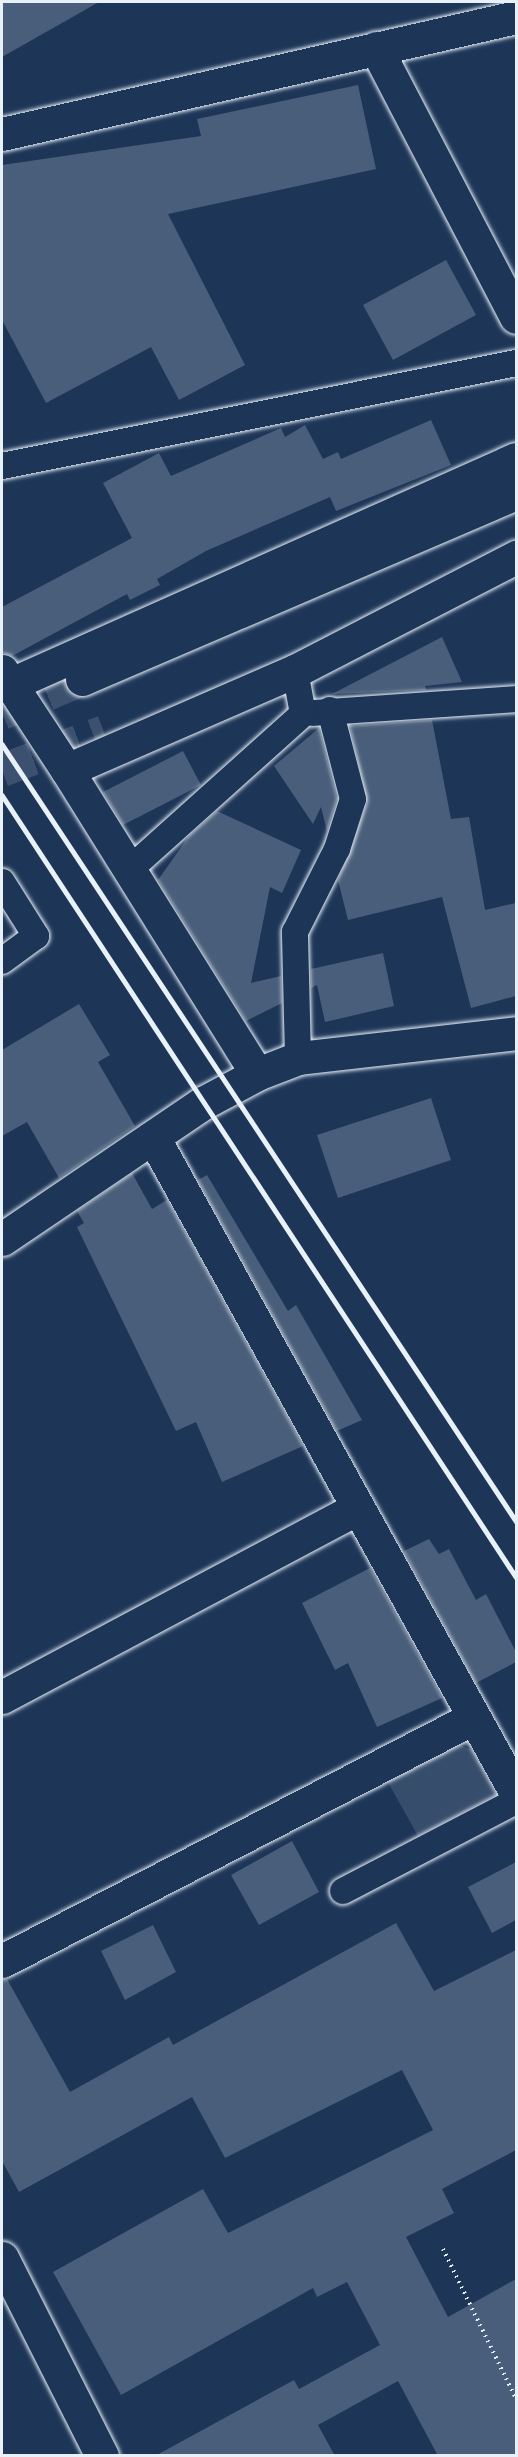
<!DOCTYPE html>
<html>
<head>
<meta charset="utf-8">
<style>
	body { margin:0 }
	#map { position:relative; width:518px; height:2457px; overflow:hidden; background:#1d3557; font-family:Dekko,sans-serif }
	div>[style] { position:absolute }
	.green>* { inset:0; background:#374d6c }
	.building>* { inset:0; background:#495e7a }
	.street-tunnel>* { height:33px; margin-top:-16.5px; transform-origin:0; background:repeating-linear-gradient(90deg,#3b516f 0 33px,transparent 0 49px) }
	.secondary-tunnel>* { height:33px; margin-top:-16.5px; transform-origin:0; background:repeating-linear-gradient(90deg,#3b516f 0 33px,transparent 0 49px) }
	.path>* { height:4px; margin-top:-2px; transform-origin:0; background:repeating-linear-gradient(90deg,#e8f1f8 0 1.5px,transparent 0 6px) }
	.roads { filter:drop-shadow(0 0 2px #e8f1f8) drop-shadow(0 0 2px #e8f1f8) }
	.lane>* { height:26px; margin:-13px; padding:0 13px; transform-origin:13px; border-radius:13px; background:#1d3557 }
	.street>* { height:33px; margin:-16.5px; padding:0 16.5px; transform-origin:16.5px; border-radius:16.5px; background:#1d3557 }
	.secondary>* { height:33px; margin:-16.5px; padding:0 16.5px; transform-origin:16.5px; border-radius:16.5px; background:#1d3557 }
	.rail>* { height:4.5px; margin:-2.25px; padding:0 2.25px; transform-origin:2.25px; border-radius:2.25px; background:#e8f1f8 }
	span { translate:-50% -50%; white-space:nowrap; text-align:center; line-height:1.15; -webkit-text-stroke:6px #1d3557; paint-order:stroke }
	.frame { position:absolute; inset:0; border:3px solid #e8f1f8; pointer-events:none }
</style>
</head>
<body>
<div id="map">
	<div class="green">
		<i style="clip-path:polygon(457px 1744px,472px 1750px,496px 1795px,418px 1836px,385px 1777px)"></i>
	</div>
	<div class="building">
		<i style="clip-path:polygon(2px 2px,99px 2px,2px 57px)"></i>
		<i style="clip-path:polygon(358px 85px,376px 169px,168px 214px,245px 365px,179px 400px,151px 347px,46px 403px,2px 320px,2px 165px,201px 136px,197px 119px)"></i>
		<i style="clip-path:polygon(446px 260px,476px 315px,393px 360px,363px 305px)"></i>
		<i style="clip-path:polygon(431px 420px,451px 465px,336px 511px,330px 497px,206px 551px,157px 579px,160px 585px,130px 600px,127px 594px,12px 656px,2px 652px,2px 607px,132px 538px,103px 483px,159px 453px,171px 476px,281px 428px,285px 437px,305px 425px,323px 459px,338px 452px,341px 459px)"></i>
		<i style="clip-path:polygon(442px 637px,462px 682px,425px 686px,426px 690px,332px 694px)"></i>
		<i style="clip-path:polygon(432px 720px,451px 819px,469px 817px,485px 910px,516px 903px,516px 996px,471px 1008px,442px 897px,348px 920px,338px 880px,367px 803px,350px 726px)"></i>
		<i style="clip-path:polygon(319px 728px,337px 799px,327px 831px,321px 807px,313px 824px,274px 766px)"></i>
		<i style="clip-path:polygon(183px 751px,201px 785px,123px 825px,103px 792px)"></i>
		<i style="clip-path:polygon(217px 811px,301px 850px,282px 893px,270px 887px,251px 983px,281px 976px,282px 1003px,246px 1021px,158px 880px,189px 836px)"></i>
		<i style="clip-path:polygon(383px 953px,394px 1006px,325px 1022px,317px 985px,311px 988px,311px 969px)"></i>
		<i style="clip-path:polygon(79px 1004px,110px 1055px,98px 1062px,135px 1126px,59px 1178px,27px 1122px,2px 1136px,2px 1050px)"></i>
		<i style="clip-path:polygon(431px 1098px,451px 1160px,338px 1198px,317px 1135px)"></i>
		<i style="clip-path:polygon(132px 1173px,152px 1209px,167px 1200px,303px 1446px,222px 1482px,196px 1422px,176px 1431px,77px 1227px,84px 1223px,77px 1211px)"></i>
		<i style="clip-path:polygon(207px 1175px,288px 1311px,296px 1305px,362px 1420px,337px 1431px,198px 1180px)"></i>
		<i style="clip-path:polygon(429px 1539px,439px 1554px,449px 1549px,476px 1600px,486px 1594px,516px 1652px,516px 1662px,476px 1683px,404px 1551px)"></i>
		<i style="clip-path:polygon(370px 1568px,442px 1698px,377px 1727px,348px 1663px,335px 1670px,302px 1603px)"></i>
		<i style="clip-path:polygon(292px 1841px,319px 1892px,259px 1925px,231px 1875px)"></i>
		<i style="clip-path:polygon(516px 1862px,516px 1920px,492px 1933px,468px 1887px)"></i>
		<i style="clip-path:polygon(396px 1923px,434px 1991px,516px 1950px,516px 2150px,442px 2189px,454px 2213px,406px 2237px,448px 2317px,516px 2279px,516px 2456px,438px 2456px,398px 2381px,318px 2425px,335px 2456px,155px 2456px,294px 2380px,299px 2389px,380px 2345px,347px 2282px,317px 2297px,313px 2288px,121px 2395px,53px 2272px,203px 2189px,228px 2233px,433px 2130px,402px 2070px,225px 2158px,192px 2097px,19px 2192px,2px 2161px,2px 1980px,7px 1979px,70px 2092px,169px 2037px,173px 2045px)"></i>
		<i style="clip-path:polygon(153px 1925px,176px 1972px,125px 2000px,101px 1951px)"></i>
	</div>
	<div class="street-tunnel">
		<i style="left:2px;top:770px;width:109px;rotate:-20.9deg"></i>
	</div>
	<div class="secondary-tunnel">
		<i style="left:2px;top:713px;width:87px;rotate:-23deg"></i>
	</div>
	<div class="path">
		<i style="left:443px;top:2249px;width:167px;rotate:64deg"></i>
	</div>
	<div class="roads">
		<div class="lane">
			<i style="left:2px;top:466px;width:524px;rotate:-11.33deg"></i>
			<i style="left:313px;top:713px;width:203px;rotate:-3.9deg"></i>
			<i style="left:129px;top:870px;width:234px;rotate:-41.9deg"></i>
			<i style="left:303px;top:714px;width:44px;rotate:-100.5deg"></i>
			<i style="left:2px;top:882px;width:64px;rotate:57.8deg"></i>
			<i style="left:36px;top:936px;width:42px;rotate:143.7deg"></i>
			<i style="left:298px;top:1058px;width:126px;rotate:-91.4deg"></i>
			<i style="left:295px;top:932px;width:93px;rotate:-63.2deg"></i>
			<i style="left:337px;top:849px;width:52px;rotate:-72.3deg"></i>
			<i style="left:353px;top:799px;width:92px;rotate:-104.5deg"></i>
			<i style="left:343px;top:1891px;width:195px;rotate:-27.5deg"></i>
		</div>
		<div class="street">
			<i style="left:376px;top:48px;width:303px;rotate:62.5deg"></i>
			<i style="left:2px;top:134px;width:527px;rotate:-12.82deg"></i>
			<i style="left:2px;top:671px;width:118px;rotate:56.7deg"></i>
			<i style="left:67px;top:770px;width:249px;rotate:-23.5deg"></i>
			<i style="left:295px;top:671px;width:249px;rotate:-27.3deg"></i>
			<i style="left:11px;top:684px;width:553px;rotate:-24.02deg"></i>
			<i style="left:67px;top:770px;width:358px;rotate:58deg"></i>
			<i style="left:153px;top:1137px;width:750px;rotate:61.04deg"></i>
			<i style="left:2px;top:1239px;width:243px;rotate:-34.1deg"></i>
			<i style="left:203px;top:1103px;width:61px;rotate:-28.2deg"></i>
			<i style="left:257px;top:1074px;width:44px;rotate:-21.3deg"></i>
			<i style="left:298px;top:1058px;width:219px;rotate:-6.5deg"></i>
			<i style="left:2px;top:1697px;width:403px;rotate:-28deg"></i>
			<i style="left:2px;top:1961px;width:530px;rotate:-27.29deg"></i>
			<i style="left:2px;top:2258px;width:222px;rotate:63.2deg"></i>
		</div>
		<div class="secondary">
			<i style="left:82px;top:679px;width:472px;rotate:-23.2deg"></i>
		</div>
	</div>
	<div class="rail">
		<i style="left:2px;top:744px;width:932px;rotate:56.51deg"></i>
		<i style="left:2px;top:795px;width:936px;rotate:56.68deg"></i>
	</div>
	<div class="frame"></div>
</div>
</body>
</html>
